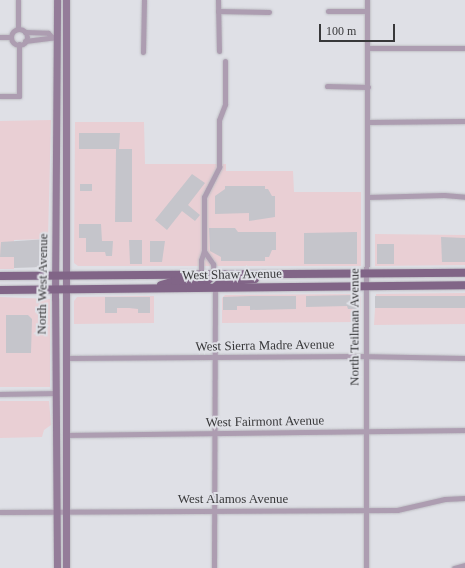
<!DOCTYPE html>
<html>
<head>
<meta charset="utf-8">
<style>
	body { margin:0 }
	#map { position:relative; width:465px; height:568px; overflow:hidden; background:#dfe0e6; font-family:Georgia,serif }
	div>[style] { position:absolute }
	.commercial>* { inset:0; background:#e9cfd4 }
	.building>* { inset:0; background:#c5c5cb }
	.roads { filter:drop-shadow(0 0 1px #bebec4) drop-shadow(0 0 1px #bebec4) }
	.street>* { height:5px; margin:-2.5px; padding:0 2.5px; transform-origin:2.5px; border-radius:2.5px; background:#ad9db1 }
	.street>.ring { margin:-2.5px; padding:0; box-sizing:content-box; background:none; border:5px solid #ad9db1; border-radius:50% }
	.secondary>* { height:7px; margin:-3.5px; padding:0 3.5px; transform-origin:3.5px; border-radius:3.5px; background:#947c99 }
	.primary>* { height:8px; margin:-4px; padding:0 4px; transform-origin:4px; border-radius:4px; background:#816587 }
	span { translate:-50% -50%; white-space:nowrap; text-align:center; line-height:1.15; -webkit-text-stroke:4px #dfe0e6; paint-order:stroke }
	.street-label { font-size:13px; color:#38383a }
	.scale { position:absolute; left:319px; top:24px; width:76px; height:18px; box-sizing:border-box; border:2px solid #38383a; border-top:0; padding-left:5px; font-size:12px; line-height:14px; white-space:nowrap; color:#38383a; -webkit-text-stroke:3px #dfe0e6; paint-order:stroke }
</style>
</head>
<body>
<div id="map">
	<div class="commercial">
		<i style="clip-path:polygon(51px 120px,48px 239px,14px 240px,14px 269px,0 269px,0 121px)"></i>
		<i style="clip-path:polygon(75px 122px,144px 122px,145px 164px,226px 164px,226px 171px,293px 171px,294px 192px,361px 192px,361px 266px,78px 266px,74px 263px)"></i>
		<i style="clip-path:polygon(375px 234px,465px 235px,465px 265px,375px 266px)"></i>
		<i style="clip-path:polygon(465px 293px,465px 324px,374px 325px,376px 294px)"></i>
		<i style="clip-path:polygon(357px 294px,361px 297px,360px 322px,222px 323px,222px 298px,225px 295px)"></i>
		<i style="clip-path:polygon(154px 296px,154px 323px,74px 324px,74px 301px,77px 297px)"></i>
		<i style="clip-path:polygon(0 297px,50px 299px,50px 387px,0 387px)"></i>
		<i style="clip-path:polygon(0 401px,49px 401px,51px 425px,44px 430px,42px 437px,0 438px)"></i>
	</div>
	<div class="building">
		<i style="clip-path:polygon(79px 133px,120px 133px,119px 149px,132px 149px,132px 222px,115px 222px,116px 149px,119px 149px,79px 149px)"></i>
		<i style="clip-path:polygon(192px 174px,205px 183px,188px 205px,200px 215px,195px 221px,182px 211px,167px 230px,155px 220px)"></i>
		<i style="clip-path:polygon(80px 184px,92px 184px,92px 191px,80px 191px)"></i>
		<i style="clip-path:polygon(225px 186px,265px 186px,265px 189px,268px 189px,272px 196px,275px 196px,275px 217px,249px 221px,249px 213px,215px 214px,215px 196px,225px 189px)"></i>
		<i style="clip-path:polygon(79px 224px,101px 224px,102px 241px,113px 241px,112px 256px,106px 256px,105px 252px,86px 252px,86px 238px,79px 238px)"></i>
		<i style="clip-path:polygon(209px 228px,235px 228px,238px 232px,276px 232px,276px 250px,272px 250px,269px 257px,265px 257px,265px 261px,221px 261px,221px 257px,210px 251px)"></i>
		<i style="clip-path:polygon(357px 232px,357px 264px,304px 264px,304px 233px)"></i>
		<i style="clip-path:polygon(441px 237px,465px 238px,465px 262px,442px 262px)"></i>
		<i style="clip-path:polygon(48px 239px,48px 263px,45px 267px,14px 268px,14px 257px,0 257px,1px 242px)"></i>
		<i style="clip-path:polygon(129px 240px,142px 240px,142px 264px,130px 264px)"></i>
		<i style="clip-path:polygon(150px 241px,165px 241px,162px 262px,150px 262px)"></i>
		<i style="clip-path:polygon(377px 244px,394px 244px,394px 264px,377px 264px)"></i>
		<i style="clip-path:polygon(357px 295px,357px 309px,348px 309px,347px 306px,306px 307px,306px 296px)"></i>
		<i style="clip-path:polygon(250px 296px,296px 296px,296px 309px,250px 310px,250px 306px,237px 306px,237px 310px,223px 310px,223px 297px)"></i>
		<i style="clip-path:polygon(375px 296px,465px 296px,465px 308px,375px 308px)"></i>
		<i style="clip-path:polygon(105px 297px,150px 297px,150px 313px,138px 313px,138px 309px,129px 308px,117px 308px,117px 313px,105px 313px)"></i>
		<i style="clip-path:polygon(6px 315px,28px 315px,32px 319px,31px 353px,6px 353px)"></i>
	</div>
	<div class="roads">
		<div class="street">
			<i style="left:18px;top:0;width:29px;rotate:90deg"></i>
			<i style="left:218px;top:0;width:51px;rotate:88.9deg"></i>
			<i style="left:218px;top:11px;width:51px;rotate:1.1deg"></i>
			<i style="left:328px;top:11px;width:39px"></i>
			<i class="ring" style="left:11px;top:29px;width:11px;height:11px"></i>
			<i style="left:25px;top:32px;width:23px;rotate:2deg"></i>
			<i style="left:48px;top:33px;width:6px;rotate:45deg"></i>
			<i style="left:0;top:37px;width:11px"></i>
			<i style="left:25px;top:41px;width:32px;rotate:-7deg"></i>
			<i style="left:368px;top:48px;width:97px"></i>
			<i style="left:143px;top:52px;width:52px;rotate:-88.9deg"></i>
			<i style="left:327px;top:86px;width:41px;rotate:1.4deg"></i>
			<i style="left:0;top:96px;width:19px"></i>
			<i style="left:19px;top:96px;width:52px;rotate:-90deg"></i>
			<i style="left:368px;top:122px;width:97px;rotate:-0.6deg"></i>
			<i style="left:367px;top:197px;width:77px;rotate:-1.5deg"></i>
			<i style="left:444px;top:195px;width:21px;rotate:5deg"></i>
			<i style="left:204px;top:251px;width:16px;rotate:55deg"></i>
			<i style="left:213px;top:264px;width:11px;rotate:85deg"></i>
			<i style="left:201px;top:275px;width:15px;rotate:-90deg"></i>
			<i style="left:201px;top:260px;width:9px;rotate:-72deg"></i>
			<i style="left:204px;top:251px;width:54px;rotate:-90deg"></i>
			<i style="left:204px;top:197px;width:34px;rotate:-63deg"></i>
			<i style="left:219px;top:167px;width:47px;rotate:-90deg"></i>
			<i style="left:219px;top:120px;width:17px;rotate:-69deg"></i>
			<i style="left:225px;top:104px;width:43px;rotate:-90deg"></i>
			<i style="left:66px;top:358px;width:291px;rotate:-0.4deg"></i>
			<i style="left:357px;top:356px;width:108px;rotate:1.1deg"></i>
			<i style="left:0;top:394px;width:56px;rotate:-1deg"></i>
			<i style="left:66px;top:435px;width:399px;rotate:-0.7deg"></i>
			<i style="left:0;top:512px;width:397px;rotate:-0.3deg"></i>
			<i style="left:397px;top:510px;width:49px;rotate:-12.9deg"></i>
			<i style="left:445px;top:499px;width:20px;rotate:-3deg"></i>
			<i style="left:214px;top:568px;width:281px;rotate:-89.8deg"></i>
			<i style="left:366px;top:568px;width:568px;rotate:-89.9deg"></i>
			<i style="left:454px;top:568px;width:11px;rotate:-15deg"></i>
		</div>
		<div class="secondary">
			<i style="left:57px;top:568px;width:270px;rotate:-90.4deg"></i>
			<i style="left:55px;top:298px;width:298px;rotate:-89.6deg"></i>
			<i style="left:66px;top:568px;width:568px;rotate:-90deg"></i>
		</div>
		<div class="primary">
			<i style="left:0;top:276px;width:465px;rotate:-0.4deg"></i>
			<i style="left:161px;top:285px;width:15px;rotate:-16deg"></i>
			<i style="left:175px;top:281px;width:32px"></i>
			<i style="left:207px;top:281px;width:9px;rotate:-41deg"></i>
			<i style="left:215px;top:287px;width:8px;rotate:-40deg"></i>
			<i style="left:221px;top:282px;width:34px;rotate:-5deg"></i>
			<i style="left:0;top:290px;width:465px;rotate:-0.6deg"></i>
		</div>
	</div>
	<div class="street-label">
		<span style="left:232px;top:275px;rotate:-1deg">West Shaw Avenue</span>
		<span style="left:43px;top:284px;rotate:-89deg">North West Avenue</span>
		<span style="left:355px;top:327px;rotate:-90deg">North Teilman Avenue</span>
		<span style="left:265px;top:346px;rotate:-1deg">West Sierra Madre Avenue</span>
		<span style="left:265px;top:422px;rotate:-1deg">West Fairmont Avenue</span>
		<span style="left:233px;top:499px">West Alamos Avenue</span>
	</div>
	<div class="scale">100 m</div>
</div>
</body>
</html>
